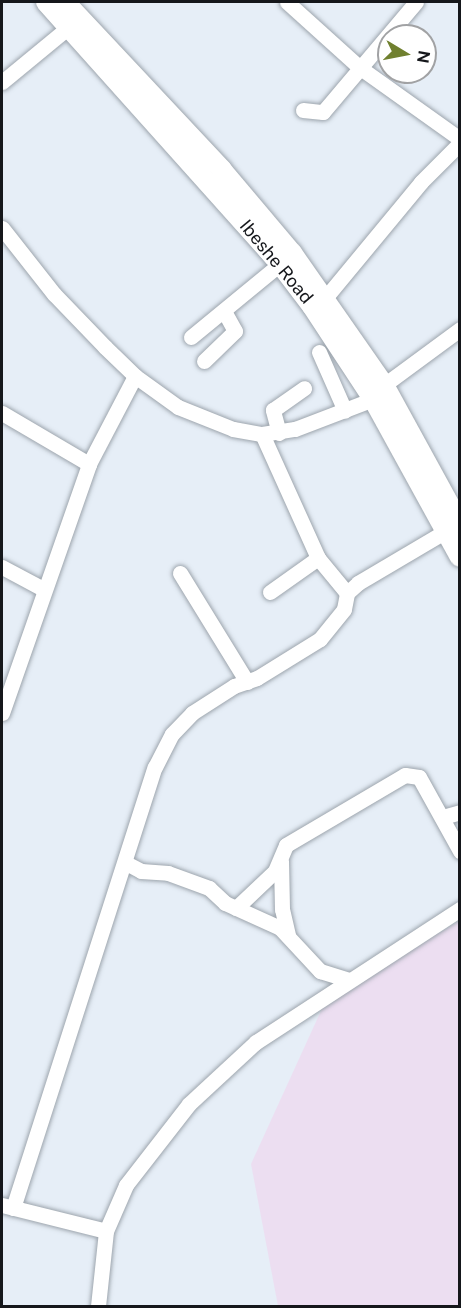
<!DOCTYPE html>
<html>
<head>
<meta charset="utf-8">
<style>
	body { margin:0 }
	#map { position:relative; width:461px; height:1308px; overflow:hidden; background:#e6eef7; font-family:"Public Sans",sans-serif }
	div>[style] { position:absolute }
	.industrial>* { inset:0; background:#ecdef1 }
	.roads { filter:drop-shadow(0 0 2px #9da5ad) drop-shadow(0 0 2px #9da5ad) }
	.minor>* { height:15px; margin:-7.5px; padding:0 7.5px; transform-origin:7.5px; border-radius:7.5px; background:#fff }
	.major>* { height:20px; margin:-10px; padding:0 10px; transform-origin:10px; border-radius:10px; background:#fff }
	span { translate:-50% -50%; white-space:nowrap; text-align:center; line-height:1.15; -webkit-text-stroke:5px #fff; paint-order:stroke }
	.street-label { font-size:18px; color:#15171b }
	.frame { position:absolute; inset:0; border:3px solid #15171b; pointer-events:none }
	.north { position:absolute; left:377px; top:24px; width:60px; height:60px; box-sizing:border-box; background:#fff; border:2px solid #a1a2a4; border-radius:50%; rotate:100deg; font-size:16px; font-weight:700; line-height:24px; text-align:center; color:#15171b }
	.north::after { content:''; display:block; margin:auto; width:21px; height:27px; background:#70802f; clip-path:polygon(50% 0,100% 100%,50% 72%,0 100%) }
</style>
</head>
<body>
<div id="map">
	<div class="industrial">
		<i style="clip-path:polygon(459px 921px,459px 1306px,278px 1306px,251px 1164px,325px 1002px)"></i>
	</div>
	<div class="roads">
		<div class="minor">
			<i style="left:287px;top:2px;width:97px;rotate:42.1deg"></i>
			<i style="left:359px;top:67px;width:124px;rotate:35.5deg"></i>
			<i style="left:2px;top:82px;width:88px;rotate:-39.5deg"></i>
			<i style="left:303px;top:110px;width:20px;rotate:6deg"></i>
			<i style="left:323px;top:112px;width:144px;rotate:-49.8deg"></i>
			<i style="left:2px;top:228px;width:84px;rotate:51.8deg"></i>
			<i style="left:54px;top:294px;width:74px;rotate:46.1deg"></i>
			<i style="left:105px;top:347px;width:42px;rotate:44deg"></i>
			<i style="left:135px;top:376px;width:53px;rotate:35.8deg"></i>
			<i style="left:178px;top:407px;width:59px;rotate:21.8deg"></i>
			<i style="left:233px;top:429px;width:29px;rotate:10deg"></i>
			<i style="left:262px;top:434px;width:33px;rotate:-9deg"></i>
			<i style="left:295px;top:429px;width:84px;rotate:-21deg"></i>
			<i style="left:316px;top:304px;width:12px;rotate:-35deg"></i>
			<i style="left:326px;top:297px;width:149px;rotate:-50.4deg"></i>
			<i style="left:421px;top:182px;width:55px;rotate:-45deg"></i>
			<i style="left:191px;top:337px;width:115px;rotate:-39.4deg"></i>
			<i style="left:319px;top:352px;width:64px;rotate:66.2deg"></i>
			<i style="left:204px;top:361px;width:43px;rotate:-44.1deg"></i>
			<i style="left:235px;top:331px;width:23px;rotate:-119deg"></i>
			<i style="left:384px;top:385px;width:94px;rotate:-36.4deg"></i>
			<i style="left:2px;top:413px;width:101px;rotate:30.4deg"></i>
			<i style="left:279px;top:433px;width:24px;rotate:-105deg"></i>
			<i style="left:273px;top:410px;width:38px;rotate:-35deg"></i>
			<i style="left:262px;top:434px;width:136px;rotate:65.7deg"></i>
			<i style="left:318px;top:558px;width:45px;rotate:50.4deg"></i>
			<i style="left:2px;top:567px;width:47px;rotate:28.2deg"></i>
			<i style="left:180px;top:573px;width:128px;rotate:58.4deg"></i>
			<i style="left:270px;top:592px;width:59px;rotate:-35.3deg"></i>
			<i style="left:2px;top:713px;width:264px;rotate:-70.7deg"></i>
			<i style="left:89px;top:464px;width:99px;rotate:-62.4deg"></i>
			<i style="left:443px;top:817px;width:18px;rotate:-16deg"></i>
			<i style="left:281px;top:861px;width:48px;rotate:88.8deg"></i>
			<i style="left:282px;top:909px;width:28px;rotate:77deg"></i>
			<i style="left:126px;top:863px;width:17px;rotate:28deg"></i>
			<i style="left:141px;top:871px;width:27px;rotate:4deg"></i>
			<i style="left:168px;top:873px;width:44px;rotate:20.1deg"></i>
			<i style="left:209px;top:888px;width:22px;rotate:43deg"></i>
			<i style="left:225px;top:903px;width:60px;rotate:24.4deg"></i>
			<i style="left:280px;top:928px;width:59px;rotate:47.1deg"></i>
			<i style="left:320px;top:971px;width:31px;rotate:17deg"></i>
			<i style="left:236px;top:908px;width:54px;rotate:-43.5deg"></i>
			<i style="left:275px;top:871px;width:28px;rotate:-67deg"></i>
			<i style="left:286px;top:845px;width:138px;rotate:-30.5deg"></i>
			<i style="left:405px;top:775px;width:14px;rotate:8deg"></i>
			<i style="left:419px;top:777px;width:85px;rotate:61deg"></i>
			<i style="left:2px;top:1205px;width:107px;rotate:14deg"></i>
			<i style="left:13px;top:1208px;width:463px;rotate:-72.2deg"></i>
			<i style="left:155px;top:767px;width:37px;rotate:-63deg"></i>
			<i style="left:172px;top:734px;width:29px;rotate:-46deg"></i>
			<i style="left:192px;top:713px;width:50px;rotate:-32.7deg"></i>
			<i style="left:234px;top:686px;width:24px;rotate:-19deg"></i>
			<i style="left:257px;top:678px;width:74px;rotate:-31.8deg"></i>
			<i style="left:320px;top:639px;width:38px;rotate:-51deg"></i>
			<i style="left:344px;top:609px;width:16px;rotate:-79deg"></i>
			<i style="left:347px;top:593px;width:15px;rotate:-42deg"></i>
			<i style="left:358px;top:583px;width:102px;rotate:-30.6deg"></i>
			<i style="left:98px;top:1306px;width:75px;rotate:-83.9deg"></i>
			<i style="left:106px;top:1231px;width:50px;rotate:-66.5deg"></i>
			<i style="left:126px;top:1185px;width:103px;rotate:-52.1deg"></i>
			<i style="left:189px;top:1104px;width:91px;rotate:-42.8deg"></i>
			<i style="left:256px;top:1042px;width:244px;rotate:-33.1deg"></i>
		</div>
		<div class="major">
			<i style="left:46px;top:2px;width:351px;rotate:48.2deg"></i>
			<i style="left:280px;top:264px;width:53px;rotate:52.7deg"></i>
			<i style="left:312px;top:306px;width:111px;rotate:56.7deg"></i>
			<i style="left:373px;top:399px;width:180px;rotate:61.2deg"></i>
			<i style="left:65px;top:2px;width:230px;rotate:46.9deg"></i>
			<i style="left:222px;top:170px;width:109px;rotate:49.9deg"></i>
			<i style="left:292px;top:253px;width:161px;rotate:55.1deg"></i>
			<i style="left:384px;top:385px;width:158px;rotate:61.3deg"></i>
		</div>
	</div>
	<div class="street-label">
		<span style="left:276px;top:262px;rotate:50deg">Ibeshe Road</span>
	</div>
	<div class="frame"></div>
	<div class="north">N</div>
</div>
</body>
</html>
